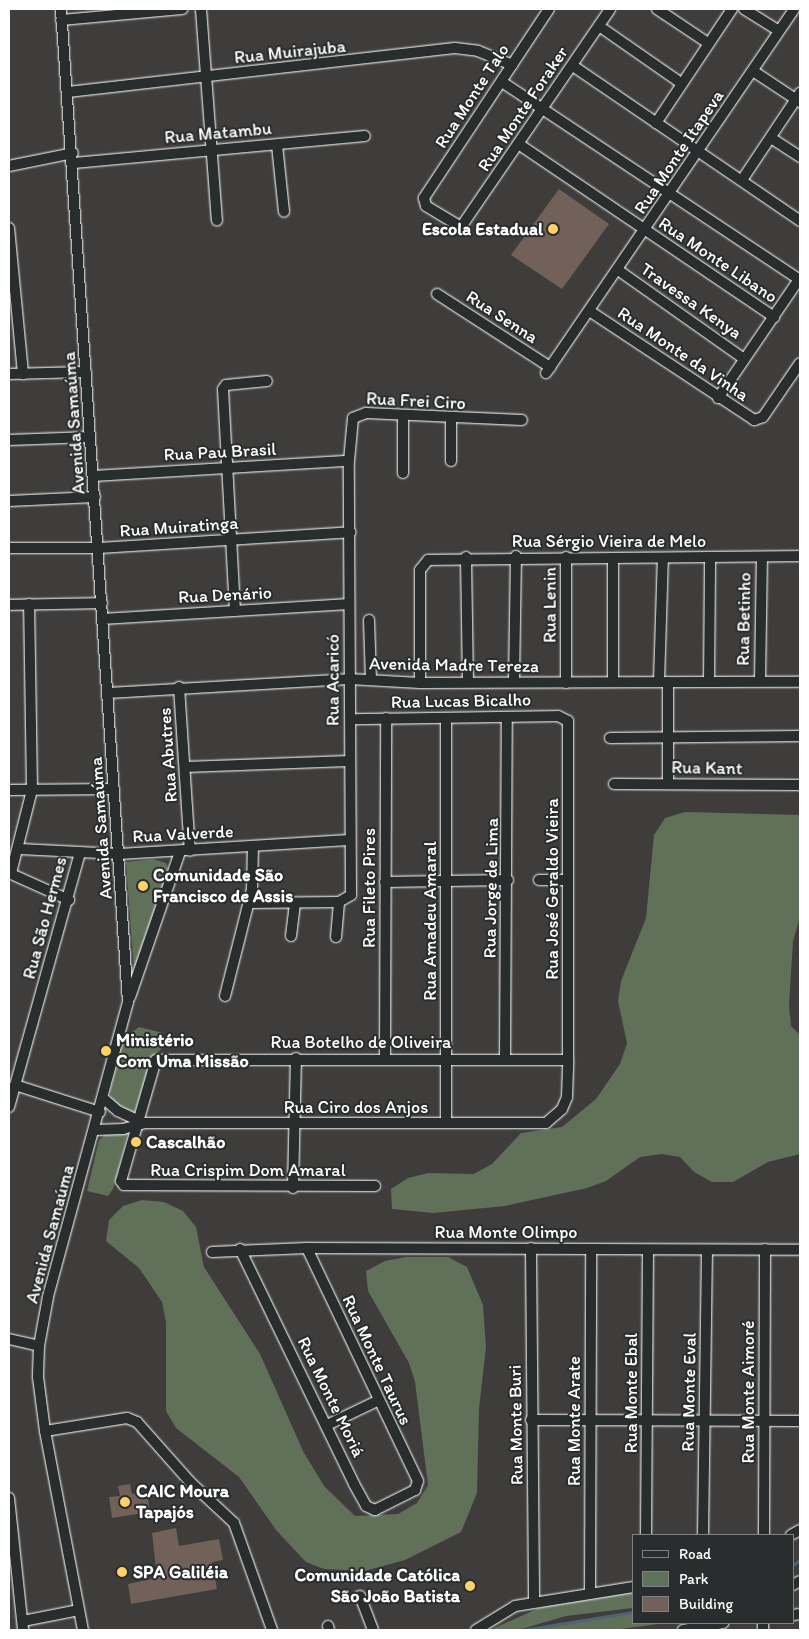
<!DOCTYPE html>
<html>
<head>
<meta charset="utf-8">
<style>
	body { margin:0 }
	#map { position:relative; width:809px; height:1639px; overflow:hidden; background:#3f3d3b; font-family:Itim,sans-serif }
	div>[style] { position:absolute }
	.green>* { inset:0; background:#607059 }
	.stream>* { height:2.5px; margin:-1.25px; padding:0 1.25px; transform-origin:1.25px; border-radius:1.25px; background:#4f6473 }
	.building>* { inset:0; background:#716158 }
	.roads { filter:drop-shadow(0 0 1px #fff) drop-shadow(0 0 1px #fff) }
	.minor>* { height:10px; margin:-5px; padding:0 5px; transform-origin:5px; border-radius:5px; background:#2a2d2e }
	.dots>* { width:14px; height:14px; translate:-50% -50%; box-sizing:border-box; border:2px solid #2a2d2e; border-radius:50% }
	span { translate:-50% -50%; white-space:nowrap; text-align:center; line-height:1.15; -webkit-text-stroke:4px #2a2d2e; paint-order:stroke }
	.street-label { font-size:18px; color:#fff }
	.poi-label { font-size:18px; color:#fff; font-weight:700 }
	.right { translate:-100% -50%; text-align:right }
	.left { translate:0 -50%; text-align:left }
	.frame { position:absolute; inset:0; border:10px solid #fff; pointer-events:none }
	.legend { position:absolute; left:632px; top:1534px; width:162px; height:90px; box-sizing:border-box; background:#2a2d2e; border:1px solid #7f8182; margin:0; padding:6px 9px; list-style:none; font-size:15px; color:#fff }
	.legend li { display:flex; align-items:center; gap:10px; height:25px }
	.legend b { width:25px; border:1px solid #7f8182 }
</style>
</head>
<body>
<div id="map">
	<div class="green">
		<i style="clip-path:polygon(685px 812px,800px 815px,800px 917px,793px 941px,789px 1005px,791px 1026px,800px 1035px,800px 1154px,768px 1162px,733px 1182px,712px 1182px,694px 1172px,680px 1157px,662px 1154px,640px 1157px,606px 1181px,587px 1188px,505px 1206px,433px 1213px,392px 1209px,391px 1189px,408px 1178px,428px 1173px,474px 1174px,492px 1164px,521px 1133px,562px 1127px,596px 1099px,620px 1064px,627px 1043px,618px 1001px,621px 981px,646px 918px,654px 835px,665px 818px)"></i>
		<i style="clip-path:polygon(153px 859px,166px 863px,168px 868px,148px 941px,134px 970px,126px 862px)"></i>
		<i style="clip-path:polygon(139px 1027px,163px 1033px,161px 1049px,152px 1059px,134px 1115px,122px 1111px,111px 1099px,110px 1092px,124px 1038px)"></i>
		<i style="clip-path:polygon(128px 1133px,113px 1189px,108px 1196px,87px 1191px,99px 1140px,106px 1134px)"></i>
		<i style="clip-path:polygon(142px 1200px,164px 1202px,183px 1211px,196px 1227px,204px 1267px,260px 1354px,303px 1451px,324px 1486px,355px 1516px,398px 1514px,417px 1503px,428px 1485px,415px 1382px,409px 1363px,368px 1291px,366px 1271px,385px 1261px,406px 1257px,448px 1257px,467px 1267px,483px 1305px,486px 1347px,479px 1409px,477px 1493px,461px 1532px,405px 1560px,365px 1571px,324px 1569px,306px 1562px,276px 1530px,239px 1477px,176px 1428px,166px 1411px,166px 1322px,162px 1302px,139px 1268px,106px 1241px,109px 1220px,123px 1206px)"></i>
		<i style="clip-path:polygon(633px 1592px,633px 1608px,566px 1616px,518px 1630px,490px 1630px,539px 1608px)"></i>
		<i style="clip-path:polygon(633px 1612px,633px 1623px,666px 1623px,613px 1630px,532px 1630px)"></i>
	</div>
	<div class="stream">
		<i style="left:793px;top:1565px;width:9px;rotate:-36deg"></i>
		<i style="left:523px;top:1630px;width:111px;rotate:-9.3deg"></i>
	</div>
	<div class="building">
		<i style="clip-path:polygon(559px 189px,609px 224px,562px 289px,511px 255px)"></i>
		<i style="clip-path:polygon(130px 1484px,132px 1494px,147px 1492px,150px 1512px,112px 1518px,109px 1497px,120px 1496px,118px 1486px)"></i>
		<i style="clip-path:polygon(176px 1528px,179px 1546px,219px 1539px,223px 1560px,212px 1562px,217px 1589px,131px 1604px,128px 1584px,157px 1578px,152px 1533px)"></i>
	</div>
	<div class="roads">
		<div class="minor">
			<i style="left:61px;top:9px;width:995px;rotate:86.14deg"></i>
			<i style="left:128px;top:1002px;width:306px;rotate:105.2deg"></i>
			<i style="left:48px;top:1297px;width:50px;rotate:100.4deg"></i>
			<i style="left:39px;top:1346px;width:31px;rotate:92deg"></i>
			<i style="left:38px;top:1377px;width:54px;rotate:82.6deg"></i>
			<i style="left:45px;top:1431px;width:203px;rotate:79.2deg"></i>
			<i style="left:201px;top:9px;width:212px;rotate:85.7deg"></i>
			<i style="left:549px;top:9px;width:227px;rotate:123.5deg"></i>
			<i style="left:424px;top:198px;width:8px;rotate:76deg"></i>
			<i style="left:426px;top:206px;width:41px;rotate:31deg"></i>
			<i style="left:461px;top:227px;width:264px;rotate:-55.6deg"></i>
			<i style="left:657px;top:9px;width:61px;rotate:33.7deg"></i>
			<i style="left:744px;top:9px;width:40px;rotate:32deg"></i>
			<i style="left:61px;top:20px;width:122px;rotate:-5.2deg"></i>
			<i style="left:599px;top:26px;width:100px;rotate:34.8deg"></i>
			<i style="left:573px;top:66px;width:275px;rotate:34.3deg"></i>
			<i style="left:753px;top:71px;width:56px;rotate:33.4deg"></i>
			<i style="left:502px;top:82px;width:358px;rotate:33.6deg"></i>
			<i style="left:68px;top:92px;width:389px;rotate:-6.5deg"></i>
			<i style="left:455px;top:48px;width:23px;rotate:7deg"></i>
			<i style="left:478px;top:51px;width:37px;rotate:22deg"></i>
			<i style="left:656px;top:123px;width:137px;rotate:-56.3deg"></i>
			<i style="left:771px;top:138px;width:35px;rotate:33deg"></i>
			<i style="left:277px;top:145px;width:67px;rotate:84deg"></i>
			<i style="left:520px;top:145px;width:307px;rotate:34.1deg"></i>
			<i style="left:74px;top:163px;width:292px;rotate:-5.3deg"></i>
			<i style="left:9px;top:166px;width:65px;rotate:-11.5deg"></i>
			<i style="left:742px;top:180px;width:105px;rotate:-56.3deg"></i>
			<i style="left:9px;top:228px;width:147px;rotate:84.5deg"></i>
			<i style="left:618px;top:270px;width:154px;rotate:35.2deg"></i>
			<i style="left:437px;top:294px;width:135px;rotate:32.9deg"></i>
			<i style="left:591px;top:312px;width:196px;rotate:33.5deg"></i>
			<i style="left:754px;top:420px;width:9px;rotate:-18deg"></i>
			<i style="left:763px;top:417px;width:65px;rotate:-55.6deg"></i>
			<i style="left:546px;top:373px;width:440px;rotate:-55.7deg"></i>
			<i style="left:9px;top:374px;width:77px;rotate:-1.5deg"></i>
			<i style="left:718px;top:398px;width:145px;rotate:-55.7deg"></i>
			<i style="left:403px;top:415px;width:58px;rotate:90deg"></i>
			<i style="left:451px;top:418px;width:43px;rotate:90deg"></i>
			<i style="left:9px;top:440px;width:81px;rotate:-2.1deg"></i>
			<i style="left:93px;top:476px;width:256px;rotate:-3.4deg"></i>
			<i style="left:9px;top:501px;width:86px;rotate:-2.7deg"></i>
			<i style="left:9px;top:548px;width:90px"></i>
			<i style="left:99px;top:548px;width:252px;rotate:-3.6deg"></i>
			<i style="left:466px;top:557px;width:125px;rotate:89.1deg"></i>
			<i style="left:613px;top:558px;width:124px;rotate:90deg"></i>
			<i style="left:9px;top:605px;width:93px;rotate:-1.2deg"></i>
			<i style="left:235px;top:611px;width:222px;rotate:-93.1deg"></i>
			<i style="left:223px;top:389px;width:5px;rotate:-53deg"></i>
			<i style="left:226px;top:385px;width:41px;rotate:-5.6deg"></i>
			<i style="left:103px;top:619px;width:246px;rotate:-3.5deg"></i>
			<i style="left:369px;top:620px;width:60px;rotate:88.1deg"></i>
			<i style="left:760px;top:681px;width:124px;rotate:-89.1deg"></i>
			<i style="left:514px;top:682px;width:126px;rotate:-89.1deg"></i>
			<i style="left:659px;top:682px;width:124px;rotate:-88.2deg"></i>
			<i style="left:709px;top:682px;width:125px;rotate:-89.5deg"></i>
			<i style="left:420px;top:683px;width:113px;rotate:-90deg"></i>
			<i style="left:420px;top:570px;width:13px;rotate:-51deg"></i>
			<i style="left:428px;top:560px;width:372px;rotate:-0.6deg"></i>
			<i style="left:566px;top:683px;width:126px;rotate:-90deg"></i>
			<i style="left:179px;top:687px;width:164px;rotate:86.2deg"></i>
			<i style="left:108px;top:693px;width:241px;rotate:-3.3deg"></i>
			<i style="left:349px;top:679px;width:71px;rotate:3.2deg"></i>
			<i style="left:420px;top:683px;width:380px;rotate:-0.2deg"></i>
			<i style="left:610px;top:738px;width:190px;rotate:-0.6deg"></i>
			<i style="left:185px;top:767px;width:164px;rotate:-2.1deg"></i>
			<i style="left:614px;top:784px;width:186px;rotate:0.3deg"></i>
			<i style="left:668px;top:784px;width:102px;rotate:-90deg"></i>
			<i style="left:9px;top:790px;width:105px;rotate:-0.5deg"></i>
			<i style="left:20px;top:849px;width:99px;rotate:2.9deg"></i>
			<i style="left:119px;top:854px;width:230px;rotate:-3.5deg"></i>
			<i style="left:9px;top:873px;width:66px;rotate:24.2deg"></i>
			<i style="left:11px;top:873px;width:86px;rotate:-75.8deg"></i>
			<i style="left:32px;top:790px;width:186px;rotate:-90.9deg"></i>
			<i style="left:539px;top:880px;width:28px"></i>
			<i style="left:385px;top:882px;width:123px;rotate:-0.9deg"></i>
			<i style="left:250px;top:903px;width:89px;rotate:-0.6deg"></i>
			<i style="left:339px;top:902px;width:14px;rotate:-30deg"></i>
			<i style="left:351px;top:895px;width:434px;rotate:-90.3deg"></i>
			<i style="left:349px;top:461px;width:43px;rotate:-84.7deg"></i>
			<i style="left:353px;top:418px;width:14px;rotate:-21deg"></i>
			<i style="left:366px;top:413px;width:156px;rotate:2.6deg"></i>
			<i style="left:291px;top:936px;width:33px;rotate:-83deg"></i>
			<i style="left:336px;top:937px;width:35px;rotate:-85deg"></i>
			<i style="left:225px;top:996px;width:110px;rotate:-75.8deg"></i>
			<i style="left:252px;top:889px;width:43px;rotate:-88.7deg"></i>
			<i style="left:130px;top:997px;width:153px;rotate:-71deg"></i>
			<i style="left:385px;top:1058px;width:340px;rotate:-89.8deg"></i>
			<i style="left:505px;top:1059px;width:341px;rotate:-89.7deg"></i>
			<i style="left:15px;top:1085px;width:89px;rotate:17.6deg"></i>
			<i style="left:104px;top:1099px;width:18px;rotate:41deg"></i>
			<i style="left:118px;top:1111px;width:26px;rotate:25deg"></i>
			<i style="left:9px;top:1107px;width:264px;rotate:-74.4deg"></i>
			<i style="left:446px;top:1123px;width:403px;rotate:-90deg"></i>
			<i style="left:95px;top:1130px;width:28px;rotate:-2deg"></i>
			<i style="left:123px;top:1129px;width:24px;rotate:-15deg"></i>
			<i style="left:146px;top:1123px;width:400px"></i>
			<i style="left:546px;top:1123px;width:21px;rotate:-41deg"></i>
			<i style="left:562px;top:1109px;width:13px;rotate:-67deg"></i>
			<i style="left:567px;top:1097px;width:37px;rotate:-88deg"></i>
			<i style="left:568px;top:1060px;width:339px;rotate:-90deg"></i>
			<i style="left:568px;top:721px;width:11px;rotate:-153deg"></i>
			<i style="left:558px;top:716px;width:202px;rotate:179.1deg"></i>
			<i style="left:375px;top:1186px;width:251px;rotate:-179.8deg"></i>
			<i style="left:124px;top:1185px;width:5px;rotate:-127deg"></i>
			<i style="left:121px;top:1181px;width:126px;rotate:-73.9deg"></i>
			<i style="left:156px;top:1060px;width:412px"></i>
			<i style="left:293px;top:1188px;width:130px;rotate:-88.7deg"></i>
			<i style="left:531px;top:1248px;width:354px;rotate:89.5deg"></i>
			<i style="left:240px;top:1249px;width:261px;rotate:64.1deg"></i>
			<i style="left:354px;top:1484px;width:25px;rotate:61deg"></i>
			<i style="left:366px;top:1506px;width:10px;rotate:24deg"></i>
			<i style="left:375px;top:1510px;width:45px;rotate:-26.6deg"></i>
			<i style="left:415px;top:1490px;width:9px;rotate:-72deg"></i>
			<i style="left:418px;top:1481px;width:258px;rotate:-115.5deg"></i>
			<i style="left:212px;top:1252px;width:95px;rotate:-2.4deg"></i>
			<i style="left:307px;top:1248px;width:493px;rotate:0.2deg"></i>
			<i style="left:9px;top:1339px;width:31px;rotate:13deg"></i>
			<i style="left:531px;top:1420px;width:269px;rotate:0.2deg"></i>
			<i style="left:327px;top:1425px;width:55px;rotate:-25.6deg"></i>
			<i style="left:45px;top:1431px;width:83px;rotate:-9deg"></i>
			<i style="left:127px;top:1418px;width:11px;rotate:22deg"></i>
			<i style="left:137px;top:1422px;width:80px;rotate:48.5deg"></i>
			<i style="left:190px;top:1482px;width:60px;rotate:43deg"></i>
			<i style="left:234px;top:1523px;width:114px;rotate:70.4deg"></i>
			<i style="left:9px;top:1498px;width:133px;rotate:83.9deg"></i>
			<i style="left:646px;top:1535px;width:285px;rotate:-89.6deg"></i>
			<i style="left:703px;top:1535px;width:285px;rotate:-89.2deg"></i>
			<i style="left:764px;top:1535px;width:286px;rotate:-89.8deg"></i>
			<i style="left:791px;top:1535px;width:10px;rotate:-29deg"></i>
			<i style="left:793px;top:1585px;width:8px;rotate:-30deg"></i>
			<i style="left:590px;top:1594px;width:345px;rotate:-89.8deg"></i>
			<i style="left:360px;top:1596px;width:36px;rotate:69deg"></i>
			<i style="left:793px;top:1615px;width:7px;rotate:-8deg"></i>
			<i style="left:23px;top:1621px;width:57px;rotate:-11.1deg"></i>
			<i style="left:328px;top:1626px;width:4px;rotate:76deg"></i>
			<i style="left:476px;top:1630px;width:46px;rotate:-31.6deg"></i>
			<i style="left:515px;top:1606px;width:120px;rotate:-9.1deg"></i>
			<i style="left:683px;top:1630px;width:41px;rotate:-9.9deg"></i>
			<i style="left:763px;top:1630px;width:7px;rotate:-90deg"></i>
		</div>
	</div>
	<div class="dots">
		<i style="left:553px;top:229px;background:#ffd166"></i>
		<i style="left:143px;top:886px;background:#ffd166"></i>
		<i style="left:106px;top:1051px;background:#ffd166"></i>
		<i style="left:136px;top:1142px;background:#ffd166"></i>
		<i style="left:125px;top:1502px;background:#ffd166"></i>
		<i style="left:122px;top:1572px;background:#ffd166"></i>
		<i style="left:470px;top:1586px;background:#ffd166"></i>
	</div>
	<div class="street-label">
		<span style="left:290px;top:52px;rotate:-6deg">Rua Muirajuba</span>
		<span style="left:472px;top:96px;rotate:-57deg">Rua Monte Talo</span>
		<span style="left:523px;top:109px;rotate:-56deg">Rua Monte Foraker</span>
		<span style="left:218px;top:133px;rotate:-5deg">Rua Matambu</span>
		<span style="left:679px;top:152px;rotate:-56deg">Rua Monte Itapeva</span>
		<span style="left:718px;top:260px;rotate:34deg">Rua Monte Libano</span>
		<span style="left:691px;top:301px;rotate:35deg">Travessa Kenya</span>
		<span style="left:502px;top:317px;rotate:33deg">Rua Senna</span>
		<span style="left:683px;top:354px;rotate:34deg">Rua Monte da Vinha</span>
		<span style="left:416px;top:401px;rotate:3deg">Rua Frei Ciro</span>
		<span style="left:74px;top:423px;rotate:-94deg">Avenida Samaúma</span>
		<span style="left:220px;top:452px;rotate:-3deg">Rua Pau Brasil</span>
		<span style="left:179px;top:527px;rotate:-4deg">Rua Muiratinga</span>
		<span style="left:609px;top:541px">Rua Sérgio Vieira de Melo</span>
		<span style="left:225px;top:595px;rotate:-3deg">Rua Denário</span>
		<span style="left:550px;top:605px;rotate:-90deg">Rua Lenin</span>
		<span style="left:744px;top:619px;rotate:-89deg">Rua Betinho</span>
		<span style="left:454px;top:665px;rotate:1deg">Avenida Madre Tereza</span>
		<span style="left:333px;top:680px;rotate:-90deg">Rua Acaricó</span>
		<span style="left:461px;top:701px;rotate:-1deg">Rua Lucas Bicalho</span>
		<span style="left:168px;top:755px;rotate:-94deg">Rua Abutres</span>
		<span style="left:707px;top:768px;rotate:1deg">Rua Kant</span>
		<span style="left:101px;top:828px;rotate:-94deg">Avenida Samaúma</span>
		<span style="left:183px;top:834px;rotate:-3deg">Rua Valverde</span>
		<span style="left:369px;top:888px;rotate:-90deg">Rua Fileto Pires</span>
		<span style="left:491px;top:888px;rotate:-89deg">Rua Jorge de Lima</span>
		<span style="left:552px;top:889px;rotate:-90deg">Rua José Geraldo Vieira</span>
		<span style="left:45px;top:918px;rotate:-75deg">Rua São Hermes</span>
		<span style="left:430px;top:921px;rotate:-90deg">Rua Amadeu Amaral</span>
		<span style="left:361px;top:1042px">Rua Botelho de Oliveira</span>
		<span style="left:356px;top:1107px">Rua Ciro dos Anjos</span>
		<span style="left:248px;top:1170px">Rua Crispim Dom Amaral</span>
		<span style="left:506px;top:1232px">Rua Monte Olimpo</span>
		<span style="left:50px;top:1234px;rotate:-75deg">Avenida Samaúma</span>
		<span style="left:377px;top:1360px;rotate:65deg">Rua Monte Taurus</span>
		<span style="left:689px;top:1392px;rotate:-89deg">Rua Monte Eval</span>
		<span style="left:748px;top:1392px;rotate:-90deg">Rua Monte Aimoré</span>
		<span style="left:631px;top:1393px;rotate:-90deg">Rua Monte Ebal</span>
		<span style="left:331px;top:1397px;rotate:64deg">Rua Monte Moriá</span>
		<span style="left:574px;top:1421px;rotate:-90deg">Rua Monte Arate</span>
		<span style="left:516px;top:1425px;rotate:-91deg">Rua Monte Buri</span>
	</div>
	<div class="poi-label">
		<span class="right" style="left:543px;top:229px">Escola Estadual</span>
		<span class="left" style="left:153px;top:886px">Comunidade São<br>Francisco de Assis</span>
		<span class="left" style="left:116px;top:1051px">Ministério<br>Com Uma Missão</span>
		<span class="left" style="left:146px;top:1142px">Cascalhão</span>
		<span class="left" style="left:136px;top:1502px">CAIC Moura<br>Tapajós</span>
		<span class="left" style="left:133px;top:1572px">SPA Galiléia</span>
		<span class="right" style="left:460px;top:1586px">Comunidade Católica<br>São João Batista</span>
	</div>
	<div class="frame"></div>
	<ul class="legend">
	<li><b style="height:6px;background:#2a2d2e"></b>Road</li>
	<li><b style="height:14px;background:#607059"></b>Park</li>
	<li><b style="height:14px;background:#716158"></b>Building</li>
	</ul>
</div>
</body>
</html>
